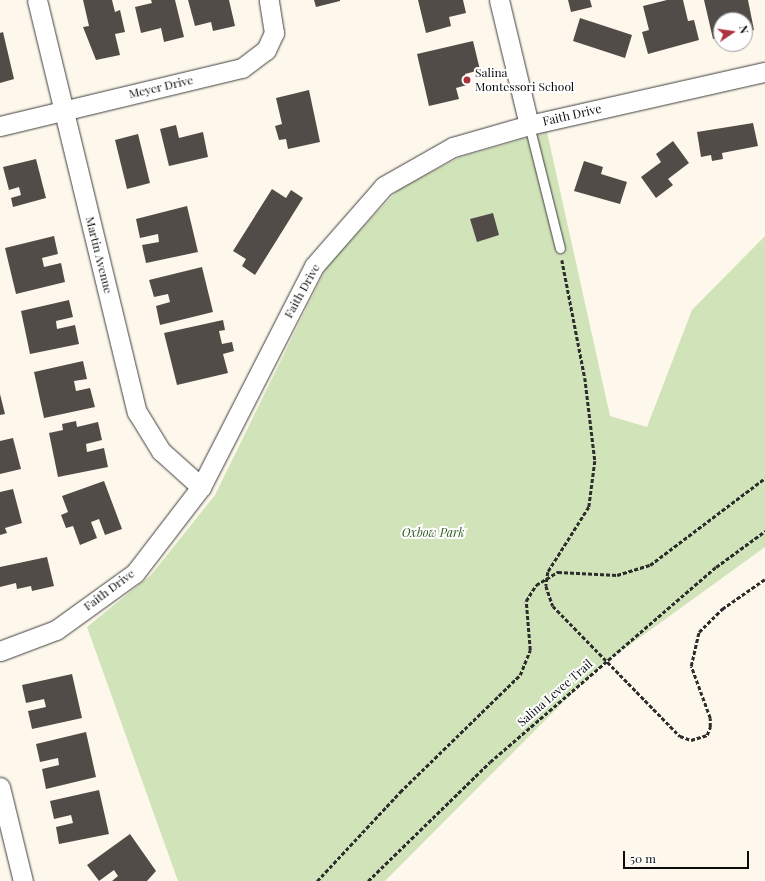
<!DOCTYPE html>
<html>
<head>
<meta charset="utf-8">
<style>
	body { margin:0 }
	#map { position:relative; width:765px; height:881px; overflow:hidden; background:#fdf8eb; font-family:"Playfair Display",serif }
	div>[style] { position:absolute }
	.green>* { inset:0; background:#d1e3b9 }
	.building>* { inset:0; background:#524c48 }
	.path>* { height:2.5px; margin-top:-1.25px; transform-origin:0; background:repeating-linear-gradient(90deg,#2d2d2d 0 4px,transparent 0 6px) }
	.roads { filter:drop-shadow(0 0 1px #3e3e3e) drop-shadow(0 0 1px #3e3e3e) }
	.lane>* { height:9px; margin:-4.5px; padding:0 4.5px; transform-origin:4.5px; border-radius:4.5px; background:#fff }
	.street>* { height:19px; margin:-9.5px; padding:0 9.5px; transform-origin:9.5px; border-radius:9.5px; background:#fff }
	.dots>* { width:11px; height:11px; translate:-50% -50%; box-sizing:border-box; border:2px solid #fff; border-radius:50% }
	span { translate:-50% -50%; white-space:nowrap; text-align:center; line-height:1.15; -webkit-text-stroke:4px #fff; paint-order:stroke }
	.poi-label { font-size:12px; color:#0b0b0b }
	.left { translate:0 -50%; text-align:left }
	.street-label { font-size:12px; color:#0b0b0b }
	.park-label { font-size:12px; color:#315b23; font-style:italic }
	.north { position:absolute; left:713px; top:12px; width:40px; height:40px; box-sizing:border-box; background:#fff; border:1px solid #9d9d9d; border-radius:50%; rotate:77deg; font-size:11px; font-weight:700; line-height:16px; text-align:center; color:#0b0b0b }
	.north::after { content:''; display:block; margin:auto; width:14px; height:18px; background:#ab333e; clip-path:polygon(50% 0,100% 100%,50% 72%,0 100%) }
	.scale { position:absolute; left:623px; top:851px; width:126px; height:18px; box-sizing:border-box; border:2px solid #0b0b0b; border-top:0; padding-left:5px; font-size:12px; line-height:14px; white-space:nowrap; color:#0b0b0b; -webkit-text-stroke:3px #fff; paint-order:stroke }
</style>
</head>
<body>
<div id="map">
	<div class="green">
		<i style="clip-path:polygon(547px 132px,610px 416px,647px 427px,692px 310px,765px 236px,765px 547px,595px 670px,385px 881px,178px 881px,87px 627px,151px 575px,215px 495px,328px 264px,399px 189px,460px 157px)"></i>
	</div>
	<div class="building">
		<i style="clip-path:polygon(83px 0,112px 0,115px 12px,120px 10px,125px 32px,115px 34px,120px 55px,96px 60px,83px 27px,89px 26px)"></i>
		<i style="clip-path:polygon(151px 0,175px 0,184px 37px,164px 42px,161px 28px,141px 33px,135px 7px,152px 3px)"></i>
		<i style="clip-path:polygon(188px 0,229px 0,235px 26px,213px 31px,211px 22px,195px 26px)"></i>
		<i style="clip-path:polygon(314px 0,340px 0,340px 1px,316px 7px)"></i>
		<i style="clip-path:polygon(418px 0,463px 0,466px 13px,449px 17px,451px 26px,426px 33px)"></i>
		<i style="clip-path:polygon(568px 0,590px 0,592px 7px,571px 12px)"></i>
		<i style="clip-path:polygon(667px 0,683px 0,688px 21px,694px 20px,699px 40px,648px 54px,642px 32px,649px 30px,643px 6px)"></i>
		<i style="clip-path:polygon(704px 0,748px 0,754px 30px,745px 32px,745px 20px,721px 20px,721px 37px,713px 39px)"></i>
		<i style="clip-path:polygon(580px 18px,632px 35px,625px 58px,573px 41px)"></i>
		<i style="clip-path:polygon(3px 32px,14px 79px,0 83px,0 33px)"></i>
		<i style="clip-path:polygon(473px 41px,480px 70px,465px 74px,467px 85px,456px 88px,459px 99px,429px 106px,417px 54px)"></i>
		<i style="clip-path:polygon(309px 90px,320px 142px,288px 149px,286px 139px,279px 140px,275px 126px,282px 124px,276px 98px)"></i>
		<i style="clip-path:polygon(753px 123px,758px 146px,722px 153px,723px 159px,712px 161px,711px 155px,701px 157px,697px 132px)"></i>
		<i style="clip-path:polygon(176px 125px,179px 138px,203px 132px,208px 157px,169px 166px,160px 129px)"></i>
		<i style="clip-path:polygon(138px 134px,150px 183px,127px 189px,115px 140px)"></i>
		<i style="clip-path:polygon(673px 141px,689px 163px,668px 179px,673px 185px,656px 198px,641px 177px,661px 162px,656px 154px)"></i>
		<i style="clip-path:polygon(36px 159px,46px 198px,13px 207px,11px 198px,21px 195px,19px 187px,9px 190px,3px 167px)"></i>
		<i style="clip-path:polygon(584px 161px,603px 167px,601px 174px,627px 182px,620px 204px,574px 191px)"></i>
		<i style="clip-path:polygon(272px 189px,286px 198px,291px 190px,303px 198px,255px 275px,242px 266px,246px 259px,233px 251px)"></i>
		<i style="clip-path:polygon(187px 206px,198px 252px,146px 263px,142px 245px,159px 242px,158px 234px,140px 238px,136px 219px)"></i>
		<i style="clip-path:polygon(493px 213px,499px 235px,477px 242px,470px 219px)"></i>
		<i style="clip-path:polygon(54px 236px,58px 254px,42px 258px,44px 267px,61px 263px,65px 282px,16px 294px,5px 248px)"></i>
		<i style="clip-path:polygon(202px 267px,213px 312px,160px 325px,156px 306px,170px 302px,168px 294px,154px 297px,149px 280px)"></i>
		<i style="clip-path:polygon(69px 300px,73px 317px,56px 321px,57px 329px,75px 325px,79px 344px,30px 354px,21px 311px)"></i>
		<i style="clip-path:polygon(223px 320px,225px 330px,219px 331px,222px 344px,232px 342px,234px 351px,223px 354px,228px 373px,177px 385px,164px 333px)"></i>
		<i style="clip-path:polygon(83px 361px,87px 379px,74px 381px,76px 391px,90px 388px,95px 407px,44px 418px,34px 372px)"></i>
		<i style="clip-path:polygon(0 394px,5px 414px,0 415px)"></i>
		<i style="clip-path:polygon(76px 421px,77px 427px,98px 422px,102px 440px,86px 444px,87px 452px,104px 448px,108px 467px,58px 477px,49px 433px,63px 430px,62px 424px)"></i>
		<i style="clip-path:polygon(13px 438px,21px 469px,0 474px,0 441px)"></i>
		<i style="clip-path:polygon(104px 481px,122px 529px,105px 535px,99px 519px,91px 522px,97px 538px,80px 545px,73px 526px,66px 528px,61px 515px,68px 512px,62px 496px)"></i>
		<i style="clip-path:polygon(13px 489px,22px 523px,5px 528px,7px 533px,0 535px,0 492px)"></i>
		<i style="clip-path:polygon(47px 557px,54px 586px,32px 591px,31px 586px,17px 589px,16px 583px,0 587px,0 567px)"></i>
		<i style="clip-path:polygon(72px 674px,82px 718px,32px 729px,28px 711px,46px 707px,44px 699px,26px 703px,22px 685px)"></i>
		<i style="clip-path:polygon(86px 732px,96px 777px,46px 789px,42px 769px,59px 765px,58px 758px,40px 762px,36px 744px)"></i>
		<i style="clip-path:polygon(99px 790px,109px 834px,59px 844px,56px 827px,73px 823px,71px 815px,54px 819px,50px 801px)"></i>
		<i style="clip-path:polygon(130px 834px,156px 871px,147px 881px,112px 881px,118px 876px,114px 870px,99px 881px,87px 865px)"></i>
	</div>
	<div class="path">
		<i style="left:562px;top:260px;width:120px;rotate:79deg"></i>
		<i style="left:585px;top:378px;width:84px;rotate:83.1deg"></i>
		<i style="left:595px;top:461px;width:46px;rotate:97.4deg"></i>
		<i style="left:589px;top:507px;width:77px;rotate:122.2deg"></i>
		<i style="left:548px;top:572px;width:14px;rotate:98deg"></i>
		<i style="left:546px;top:586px;width:21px;rotate:71deg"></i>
		<i style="left:553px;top:606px;width:182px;rotate:45.7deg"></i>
		<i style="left:680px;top:736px;width:12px;rotate:20deg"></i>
		<i style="left:691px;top:740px;width:17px;rotate:-17deg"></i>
		<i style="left:707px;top:735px;width:9px;rotate:-69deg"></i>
		<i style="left:710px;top:727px;width:9px;rotate:-90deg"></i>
		<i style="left:710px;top:718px;width:55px;rotate:-110.1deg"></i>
		<i style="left:691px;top:666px;width:35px;rotate:-77deg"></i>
		<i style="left:699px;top:632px;width:33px;rotate:-45deg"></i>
		<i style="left:722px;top:609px;width:52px;rotate:-34.9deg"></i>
		<i style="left:317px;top:881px;width:122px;rotate:-47deg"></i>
		<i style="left:400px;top:792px;width:168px;rotate:-44.3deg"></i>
		<i style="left:520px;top:675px;width:27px;rotate:-68deg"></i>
		<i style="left:530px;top:650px;width:49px;rotate:-94.7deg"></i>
		<i style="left:526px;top:601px;width:19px;rotate:-58deg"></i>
		<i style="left:536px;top:585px;width:26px;rotate:-31deg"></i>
		<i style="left:558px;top:572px;width:59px;rotate:2.9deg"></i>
		<i style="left:617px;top:575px;width:34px;rotate:-17deg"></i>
		<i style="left:650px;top:565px;width:144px;rotate:-37.1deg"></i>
		<i style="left:368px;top:881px;width:170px;rotate:-44.3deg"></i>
		<i style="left:490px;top:762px;width:298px;rotate:-40.8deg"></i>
		<i style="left:716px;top:567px;width:61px;rotate:-36.3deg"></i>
	</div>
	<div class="roads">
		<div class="lane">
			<i style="left:529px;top:125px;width:127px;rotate:75.9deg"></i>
		</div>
		<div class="street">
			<i style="left:37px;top:0;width:424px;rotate:76.4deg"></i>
			<i style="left:137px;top:412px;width:46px;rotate:58.4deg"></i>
			<i style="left:161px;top:451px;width:54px;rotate:42deg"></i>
			<i style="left:499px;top:0;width:129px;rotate:76.5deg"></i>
			<i style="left:0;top:126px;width:249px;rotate:-13.5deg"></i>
			<i style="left:242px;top:68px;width:30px;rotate:-37deg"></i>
			<i style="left:266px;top:50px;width:19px;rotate:-65deg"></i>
			<i style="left:274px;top:33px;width:33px;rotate:-99deg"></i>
			<i style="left:0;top:651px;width:60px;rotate:-20.6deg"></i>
			<i style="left:56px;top:630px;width:97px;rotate:-35.8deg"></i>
			<i style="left:135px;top:573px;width:108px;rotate:-52.5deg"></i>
			<i style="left:201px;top:487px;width:248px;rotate:-62.9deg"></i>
			<i style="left:314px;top:266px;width:106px;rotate:-48.8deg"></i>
			<i style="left:384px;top:186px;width:79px;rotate:-29.5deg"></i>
			<i style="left:453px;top:147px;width:79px;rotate:-16.1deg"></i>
			<i style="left:529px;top:125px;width:242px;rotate:-12.7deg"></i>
			<i style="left:0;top:787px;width:97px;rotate:76.3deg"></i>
		</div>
	</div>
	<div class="dots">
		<i style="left:467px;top:80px;background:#ab333e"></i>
	</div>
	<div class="poi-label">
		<span class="left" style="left:475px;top:80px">Salina<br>Montessori School</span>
	</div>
	<div class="street-label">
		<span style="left:161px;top:87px;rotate:-13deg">Meyer Drive</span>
		<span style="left:572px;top:115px;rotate:-13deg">Faith Drive</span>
		<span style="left:99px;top:255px;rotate:76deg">Martin Avenue</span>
		<span style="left:302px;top:291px;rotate:-61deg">Faith Drive</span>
		<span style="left:109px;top:590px;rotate:-37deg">Faith Drive</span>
		<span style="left:555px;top:693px;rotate:-41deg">Salina Levee Trail</span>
	</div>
	<div class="park-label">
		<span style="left:433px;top:533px">Oxbow Park</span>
	</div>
	<div class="north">N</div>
	<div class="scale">50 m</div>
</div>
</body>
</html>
